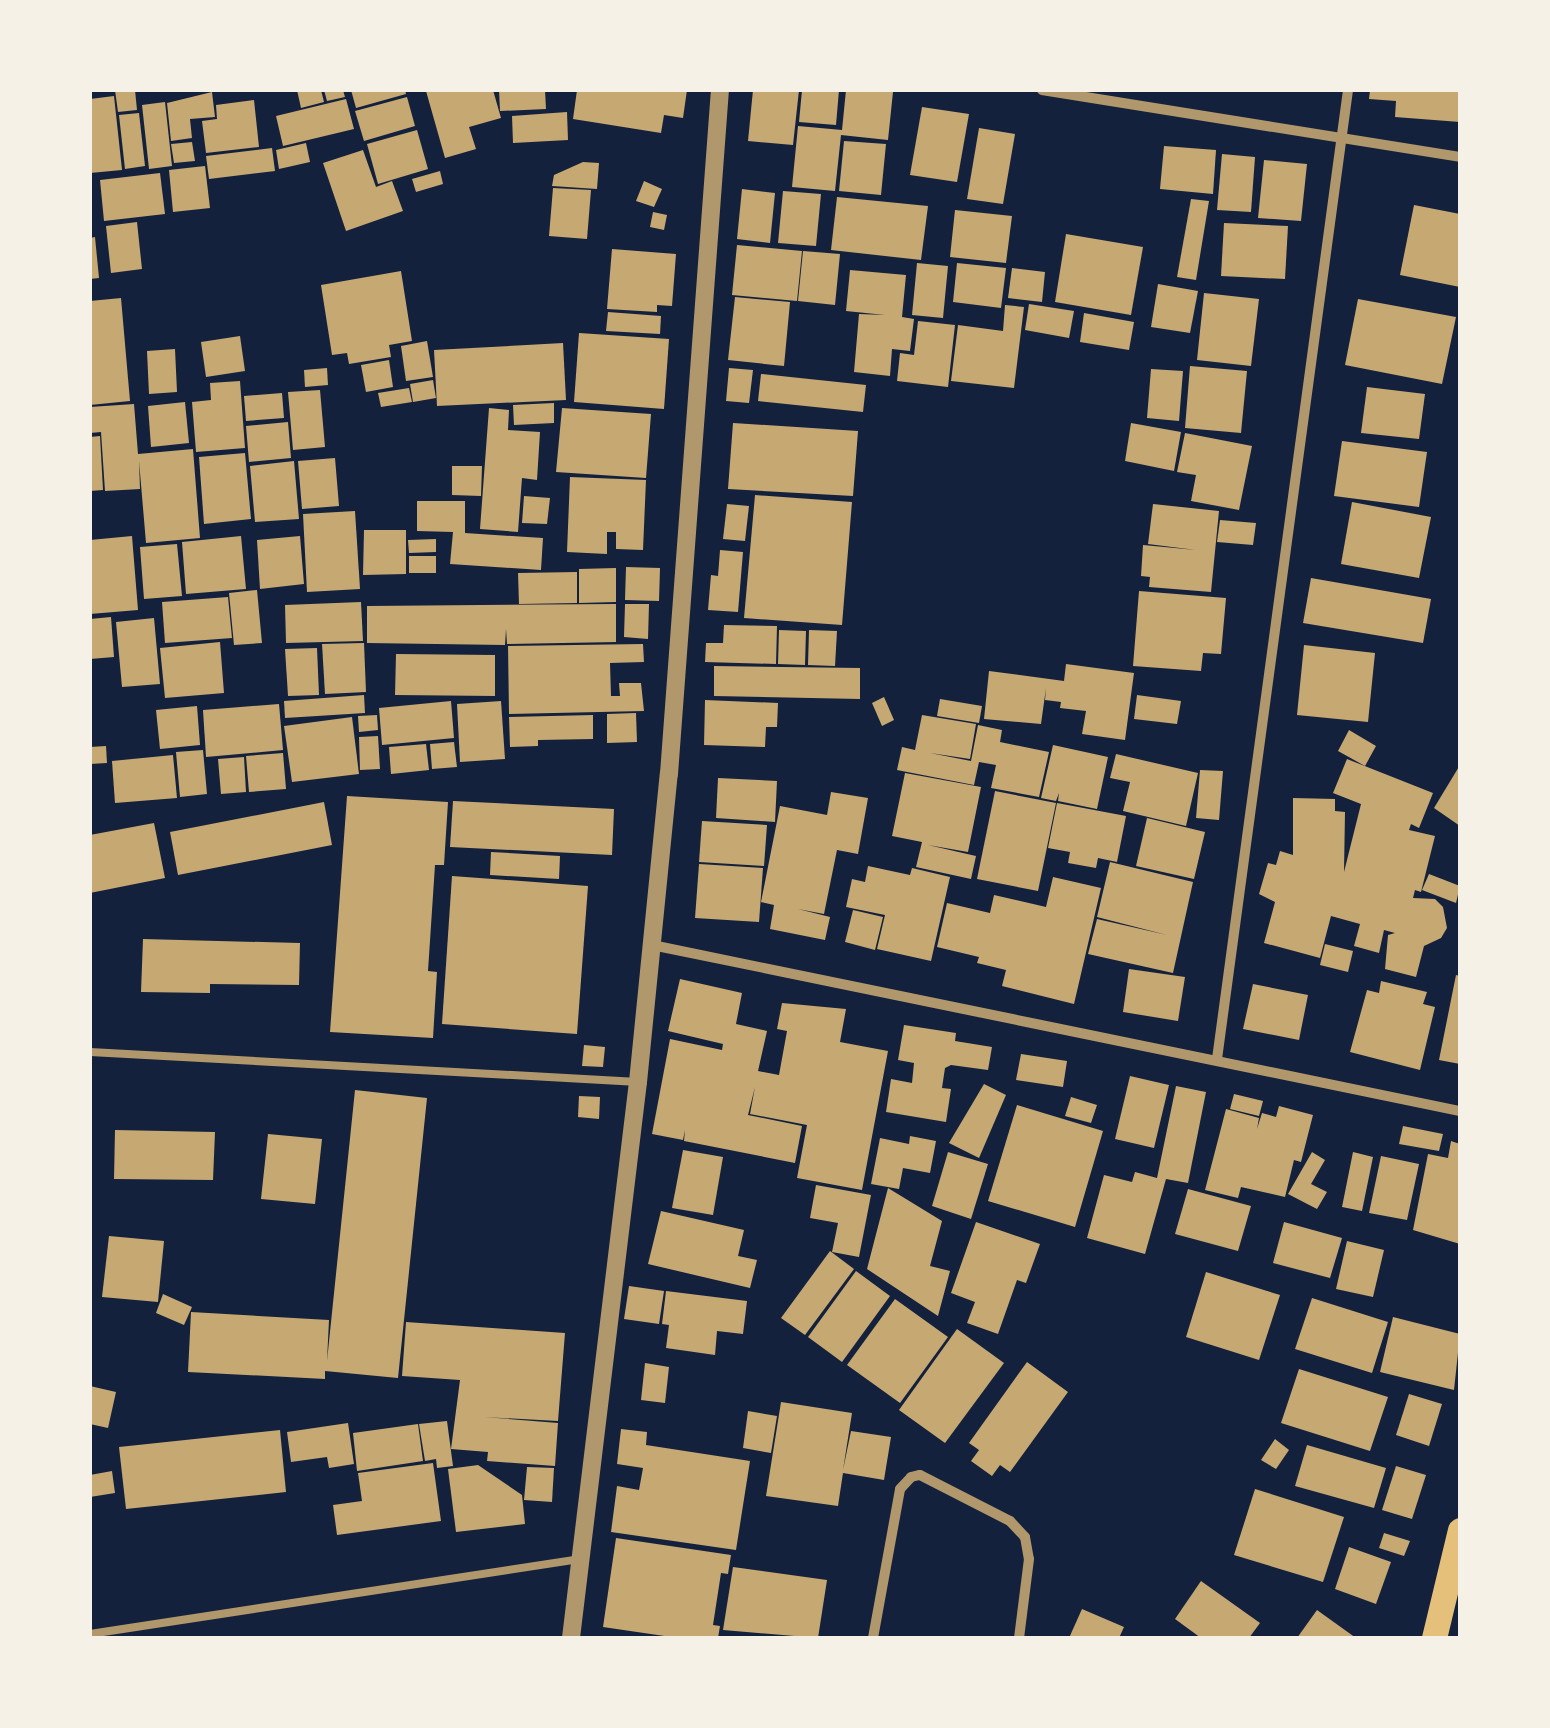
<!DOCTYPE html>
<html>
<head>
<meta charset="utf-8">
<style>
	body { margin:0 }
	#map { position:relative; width:1550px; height:1728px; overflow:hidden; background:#14213d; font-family:"Golos Text",sans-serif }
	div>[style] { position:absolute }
	.building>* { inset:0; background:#c6a872 }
	.service>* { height:8px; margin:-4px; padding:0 4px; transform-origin:4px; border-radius:4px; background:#b1986c }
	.minor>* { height:10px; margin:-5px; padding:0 5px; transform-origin:5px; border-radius:5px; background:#b1986c }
	.tertiary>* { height:18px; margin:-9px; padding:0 9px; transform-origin:9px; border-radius:9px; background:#b1986c }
	.primary>* { height:25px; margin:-12.5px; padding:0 12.5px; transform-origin:12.5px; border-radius:12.5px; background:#e5c07b }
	span { translate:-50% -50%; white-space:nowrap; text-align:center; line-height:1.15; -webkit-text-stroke:10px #f6f1e7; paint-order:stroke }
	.frame { position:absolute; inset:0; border:92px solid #f6f1e7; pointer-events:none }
</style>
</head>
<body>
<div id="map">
	<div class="building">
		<i style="clip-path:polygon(115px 90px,135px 90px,137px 110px,118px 112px)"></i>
		<i style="clip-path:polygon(297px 90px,321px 90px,324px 102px,301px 108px)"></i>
		<i style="clip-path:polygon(324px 90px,343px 90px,345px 97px,327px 101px)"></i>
		<i style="clip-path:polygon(351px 90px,405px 90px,406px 94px,356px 108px)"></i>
		<i style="clip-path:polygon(493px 90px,501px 118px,469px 127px,476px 149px,445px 158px,426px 91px)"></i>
		<i style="clip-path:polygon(499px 90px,545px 90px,546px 109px,500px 111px)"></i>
		<i style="clip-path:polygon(577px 90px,687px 90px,683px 118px,664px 115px,661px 133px,573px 119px)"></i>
		<i style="clip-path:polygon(753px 90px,799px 90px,793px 145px,748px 141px)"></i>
		<i style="clip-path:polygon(802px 90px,839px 90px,836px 125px,799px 122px)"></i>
		<i style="clip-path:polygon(846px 90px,893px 92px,888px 140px,841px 135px,835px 191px,792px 187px,798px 126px,842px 130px)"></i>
		<i style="clip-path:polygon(1370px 90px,1460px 90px,1460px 122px,1395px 117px,1396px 101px,1369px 99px)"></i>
		<i style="clip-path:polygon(212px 92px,215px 117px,190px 119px,192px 138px,171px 141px,167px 103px)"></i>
		<i style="clip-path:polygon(114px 96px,122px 170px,90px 173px,90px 99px)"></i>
		<i style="clip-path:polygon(407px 97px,415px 126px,364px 141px,355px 111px)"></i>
		<i style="clip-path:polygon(346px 99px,354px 129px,283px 146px,276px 116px)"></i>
		<i style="clip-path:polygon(254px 100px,259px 147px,206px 153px,202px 121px,217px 119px,216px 105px)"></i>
		<i style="clip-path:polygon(165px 102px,172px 166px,149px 169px,142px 105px)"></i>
		<i style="clip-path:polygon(922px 107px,969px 114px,957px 182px,910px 175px)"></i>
		<i style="clip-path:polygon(567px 112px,568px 140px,513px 143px,512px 116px)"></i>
		<i style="clip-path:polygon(139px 113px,145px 166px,125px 169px,119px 115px)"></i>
		<i style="clip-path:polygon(979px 128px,1015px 134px,1003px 204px,967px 199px)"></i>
		<i style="clip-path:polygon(417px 130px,428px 169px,378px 184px,367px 144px)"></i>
		<i style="clip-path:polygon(844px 141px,886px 144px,881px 195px,839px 191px)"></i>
		<i style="clip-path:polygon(192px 142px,195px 161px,174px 163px,171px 144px)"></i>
		<i style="clip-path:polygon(306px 143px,310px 162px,279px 169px,276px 150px)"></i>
		<i style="clip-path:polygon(1164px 146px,1216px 150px,1213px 194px,1160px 189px)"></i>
		<i style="clip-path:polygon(272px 148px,275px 171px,209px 179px,206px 156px)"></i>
		<i style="clip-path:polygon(363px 150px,376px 187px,392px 181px,403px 211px,346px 231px,323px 163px)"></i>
		<i style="clip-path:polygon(1222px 154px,1255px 157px,1251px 212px,1217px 210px)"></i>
		<i style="clip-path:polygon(1264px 160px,1307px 164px,1301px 221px,1258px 218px)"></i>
		<i style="clip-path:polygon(583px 162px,599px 163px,597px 189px,552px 186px,554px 175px)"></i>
		<i style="clip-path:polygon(205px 166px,210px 208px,173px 212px,169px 170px)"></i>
		<i style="clip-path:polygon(440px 171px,443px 184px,416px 192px,412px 179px)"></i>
		<i style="clip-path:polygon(160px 173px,165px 214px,104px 221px,100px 180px)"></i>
		<i style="clip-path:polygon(644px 181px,662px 189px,654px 207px,636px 201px)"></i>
		<i style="clip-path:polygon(553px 188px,591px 190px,587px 239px,549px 236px)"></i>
		<i style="clip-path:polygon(742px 189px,775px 193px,770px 243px,737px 239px)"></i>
		<i style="clip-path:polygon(783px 191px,821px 194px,816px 246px,778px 243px)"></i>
		<i style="clip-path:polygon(837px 197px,928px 206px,921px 260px,831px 250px)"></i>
		<i style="clip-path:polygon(1191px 199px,1209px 201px,1196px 280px,1177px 277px)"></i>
		<i style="clip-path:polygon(1414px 205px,1460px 214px,1460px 287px,1400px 275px)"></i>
		<i style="clip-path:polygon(955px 210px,1012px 216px,1006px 263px,950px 257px)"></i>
		<i style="clip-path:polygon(653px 212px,667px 215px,664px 230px,650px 227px)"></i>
		<i style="clip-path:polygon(137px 222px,142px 269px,111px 273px,106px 226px)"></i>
		<i style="clip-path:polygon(1224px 223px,1288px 226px,1285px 279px,1221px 276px)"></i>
		<i style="clip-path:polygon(1066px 234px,1143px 247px,1131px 315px,1055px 302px)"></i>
		<i style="clip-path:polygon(95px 237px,99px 278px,90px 279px,90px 238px)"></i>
		<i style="clip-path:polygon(737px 245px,802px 251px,797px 301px,732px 295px)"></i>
		<i style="clip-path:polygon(612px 249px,676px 254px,672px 306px,657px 305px,657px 312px,607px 309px)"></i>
		<i style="clip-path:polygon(803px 251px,840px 254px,835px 305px,798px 301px)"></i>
		<i style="clip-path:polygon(917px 263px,948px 266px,943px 318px,912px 315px)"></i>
		<i style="clip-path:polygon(957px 263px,1006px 268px,1001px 308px,953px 302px)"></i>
		<i style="clip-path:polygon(1012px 268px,1045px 272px,1042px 302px,1008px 298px)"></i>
		<i style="clip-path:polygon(850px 270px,906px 275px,902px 317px,914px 319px,910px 351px,892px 349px,890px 376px,854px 372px,859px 314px,885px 315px,846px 311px)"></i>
		<i style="clip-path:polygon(401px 271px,412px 341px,389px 345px,391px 357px,349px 364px,347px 353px,332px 355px,321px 285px)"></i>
		<i style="clip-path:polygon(1158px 284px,1198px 291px,1190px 333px,1151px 327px)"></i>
		<i style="clip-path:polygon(1204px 293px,1259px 299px,1251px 366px,1197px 360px)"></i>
		<i style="clip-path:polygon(735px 297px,790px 302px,784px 366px,728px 360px)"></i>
		<i style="clip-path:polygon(121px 298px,130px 401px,90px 405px,90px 301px)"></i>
		<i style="clip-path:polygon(1358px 299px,1456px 317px,1442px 384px,1345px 365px)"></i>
		<i style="clip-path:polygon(1029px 304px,1074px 311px,1069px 338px,1025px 330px)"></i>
		<i style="clip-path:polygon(1005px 305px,1024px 307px,1014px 388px,951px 381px,958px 325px,1003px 331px)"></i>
		<i style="clip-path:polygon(608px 312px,661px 316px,660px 334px,606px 331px)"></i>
		<i style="clip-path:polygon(1084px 313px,1134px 322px,1129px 350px,1080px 342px)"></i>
		<i style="clip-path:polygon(918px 321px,955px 325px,948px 387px,897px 381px,900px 353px,914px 355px)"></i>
		<i style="clip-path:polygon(579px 333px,669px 339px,664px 409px,574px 402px)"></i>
		<i style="clip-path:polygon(240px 336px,245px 371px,206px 377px,201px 342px)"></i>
		<i style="clip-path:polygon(427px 341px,433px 377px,406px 381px,401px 346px)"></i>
		<i style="clip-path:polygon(563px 343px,566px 400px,437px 406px,434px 350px)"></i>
		<i style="clip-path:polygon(175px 349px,177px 392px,149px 394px,147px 351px)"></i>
		<i style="clip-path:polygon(389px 360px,393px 387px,366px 392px,361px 365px)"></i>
		<i style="clip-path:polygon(1190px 366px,1247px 371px,1241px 433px,1185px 428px)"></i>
		<i style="clip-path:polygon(327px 368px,328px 385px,305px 387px,304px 370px)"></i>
		<i style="clip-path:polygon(729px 368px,753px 370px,749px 403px,726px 401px)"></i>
		<i style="clip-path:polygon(1151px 369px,1183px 371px,1179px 421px,1147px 418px)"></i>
		<i style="clip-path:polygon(761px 374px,866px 385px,863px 412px,758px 401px)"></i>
		<i style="clip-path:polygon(433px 380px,436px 398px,413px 402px,410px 384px)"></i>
		<i style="clip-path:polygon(240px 381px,245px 448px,196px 452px,192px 402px,211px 400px,210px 383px)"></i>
		<i style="clip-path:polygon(1367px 387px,1425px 394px,1419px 439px,1361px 433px)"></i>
		<i style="clip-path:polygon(409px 388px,412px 402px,381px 407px,378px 393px)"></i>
		<i style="clip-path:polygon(320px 390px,325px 447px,293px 450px,288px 392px)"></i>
		<i style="clip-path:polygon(282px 393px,284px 418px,246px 421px,244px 396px)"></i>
		<i style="clip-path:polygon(185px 402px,189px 443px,151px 447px,148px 406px)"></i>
		<i style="clip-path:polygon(554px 403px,554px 423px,514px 425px,513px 405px)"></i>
		<i style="clip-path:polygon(134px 404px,138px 454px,193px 449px,200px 538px,146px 543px,139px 461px,140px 489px,105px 491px,101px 432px,90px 433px,90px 407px)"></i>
		<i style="clip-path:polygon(489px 408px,509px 410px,508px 430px,540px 432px,537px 480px,522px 478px,518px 532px,480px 529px)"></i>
		<i style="clip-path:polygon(562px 408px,651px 414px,646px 478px,556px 472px)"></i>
		<i style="clip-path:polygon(288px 422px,291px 458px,249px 462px,246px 426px)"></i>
		<i style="clip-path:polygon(733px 423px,858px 431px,853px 496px,728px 489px)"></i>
		<i style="clip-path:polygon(1131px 423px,1181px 432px,1174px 471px,1125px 461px)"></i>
		<i style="clip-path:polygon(1185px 433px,1252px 446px,1239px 510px,1191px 501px,1196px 475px,1177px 472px)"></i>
		<i style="clip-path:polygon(100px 436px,103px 490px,90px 491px,90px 437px)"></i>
		<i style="clip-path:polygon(1342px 441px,1427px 452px,1419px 507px,1334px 496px)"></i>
		<i style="clip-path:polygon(245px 453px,251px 519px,204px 524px,199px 457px)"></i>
		<i style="clip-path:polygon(335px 458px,339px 506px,302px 509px,298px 461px)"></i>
		<i style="clip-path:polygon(294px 461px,299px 519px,255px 522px,250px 466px)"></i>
		<i style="clip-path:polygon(452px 466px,482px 466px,481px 496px,452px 495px)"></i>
		<i style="clip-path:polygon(570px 477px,646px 480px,643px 550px,616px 549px,616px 532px,607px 532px,607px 554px,567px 552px)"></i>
		<i style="clip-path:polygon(755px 495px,852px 502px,842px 625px,744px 618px)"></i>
		<i style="clip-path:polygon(524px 496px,550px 498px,547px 524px,522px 523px)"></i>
		<i style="clip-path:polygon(417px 501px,465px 501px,465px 533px,543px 538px,541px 570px,450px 564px,453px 532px,417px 531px)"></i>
		<i style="clip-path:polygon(1352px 502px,1431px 517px,1419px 578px,1341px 564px)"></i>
		<i style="clip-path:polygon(727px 504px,749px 506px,745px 541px,723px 539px)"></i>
		<i style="clip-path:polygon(1153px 504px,1219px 511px,1211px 592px,1149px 587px,1150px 577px,1141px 576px,1143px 545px,1196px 550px,1148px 544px)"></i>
		<i style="clip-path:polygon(355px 511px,360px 589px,307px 592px,303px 514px)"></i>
		<i style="clip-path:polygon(1220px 520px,1256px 523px,1253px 545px,1217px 542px)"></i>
		<i style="clip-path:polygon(364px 530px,406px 530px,406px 574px,363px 575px)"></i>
		<i style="clip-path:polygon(132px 536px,138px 610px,90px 614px,90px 540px)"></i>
		<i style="clip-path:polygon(241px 536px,246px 589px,186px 594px,182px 542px)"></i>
		<i style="clip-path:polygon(300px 536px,304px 584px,260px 589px,257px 540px)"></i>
		<i style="clip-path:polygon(436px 539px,436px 552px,409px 553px,408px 540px)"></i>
		<i style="clip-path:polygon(177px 544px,182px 596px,144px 599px,140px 547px)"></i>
		<i style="clip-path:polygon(720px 550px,743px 552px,738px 612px,708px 610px,711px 575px,718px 576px)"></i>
		<i style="clip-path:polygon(409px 556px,436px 556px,436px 573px,409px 573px)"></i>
		<i style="clip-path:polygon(626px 567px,660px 568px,659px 601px,625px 600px)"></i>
		<i style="clip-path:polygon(616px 568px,616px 602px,579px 603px,579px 569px)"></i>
		<i style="clip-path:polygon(577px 572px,577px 603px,519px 604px,518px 573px)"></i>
		<i style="clip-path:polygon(1311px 578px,1431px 599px,1423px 643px,1303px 623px)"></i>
		<i style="clip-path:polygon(257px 590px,262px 643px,234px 645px,229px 593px)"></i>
		<i style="clip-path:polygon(1139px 591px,1226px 598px,1221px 654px,1203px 653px,1201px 671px,1133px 666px)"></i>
		<i style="clip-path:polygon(228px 597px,232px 638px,165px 643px,162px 602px)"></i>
		<i style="clip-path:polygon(361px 602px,363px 641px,286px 643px,285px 605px)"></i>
		<i style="clip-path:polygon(616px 604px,616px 642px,507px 644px,506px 629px,505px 645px,367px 643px,367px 606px)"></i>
		<i style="clip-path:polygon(625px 604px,649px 604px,648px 639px,624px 637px)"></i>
		<i style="clip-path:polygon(111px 617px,114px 657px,90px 659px,90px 619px)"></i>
		<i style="clip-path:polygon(154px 618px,160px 684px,122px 687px,116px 622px)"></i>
		<i style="clip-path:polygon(724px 625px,777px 626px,776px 664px,705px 662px,706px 643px,723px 643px)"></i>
		<i style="clip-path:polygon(779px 630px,806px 631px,805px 665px,778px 664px)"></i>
		<i style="clip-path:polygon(809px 630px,837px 631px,835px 666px,808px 665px)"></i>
		<i style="clip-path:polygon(220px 642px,224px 693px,165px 698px,160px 648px)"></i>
		<i style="clip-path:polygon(364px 643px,366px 692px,325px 694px,322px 644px)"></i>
		<i style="clip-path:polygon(643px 644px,644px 662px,610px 663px,611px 696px,620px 696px,619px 683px,641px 683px,644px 711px,509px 714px,508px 646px)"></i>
		<i style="clip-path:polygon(1304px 645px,1375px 653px,1368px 722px,1297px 715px)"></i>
		<i style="clip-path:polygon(317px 648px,319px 695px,288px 696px,285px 649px)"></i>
		<i style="clip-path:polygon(396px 654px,495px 655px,495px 696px,395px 695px)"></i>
		<i style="clip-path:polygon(1066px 664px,1134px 673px,1125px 740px,1082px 734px,1086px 711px,1060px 708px,1061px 702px,1045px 700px,1046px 688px,1041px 724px,984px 719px,989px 671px,1064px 681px)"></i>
		<i style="clip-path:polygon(714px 666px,860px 668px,860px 699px,714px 696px)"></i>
		<i style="clip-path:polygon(364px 695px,365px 713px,285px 718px,284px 701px)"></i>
		<i style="clip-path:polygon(1137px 695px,1181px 701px,1177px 724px,1134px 719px)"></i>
		<i style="clip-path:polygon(884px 697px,894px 720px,882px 726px,872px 703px)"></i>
		<i style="clip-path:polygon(940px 699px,982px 706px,979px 723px,937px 716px)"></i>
		<i style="clip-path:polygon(705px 700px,778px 703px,777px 727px,766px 727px,765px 747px,704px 745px)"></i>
		<i style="clip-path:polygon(451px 701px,454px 738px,382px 745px,379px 708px)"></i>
		<i style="clip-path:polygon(501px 701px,505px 759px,460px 762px,457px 704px)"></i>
		<i style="clip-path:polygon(279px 704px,283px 750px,206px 757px,203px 710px)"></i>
		<i style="clip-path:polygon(197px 706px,200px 745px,160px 749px,156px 710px)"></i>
		<i style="clip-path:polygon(636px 713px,637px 742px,607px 743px,607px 714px)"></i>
		<i style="clip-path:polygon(377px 715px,378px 730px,359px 732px,358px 716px)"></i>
		<i style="clip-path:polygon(593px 715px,593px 739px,538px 740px,538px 746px,510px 747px,509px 717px)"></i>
		<i style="clip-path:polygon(922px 715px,976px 724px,970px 759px,930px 753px,971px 761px,978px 725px,1002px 730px,1000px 742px,1049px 752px,1039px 797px,991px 788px,996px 765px,979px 762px,974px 785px,897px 770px,902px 747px,915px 750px)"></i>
		<i style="clip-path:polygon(352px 717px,359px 774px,292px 782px,284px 726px)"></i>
		<i style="clip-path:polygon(1349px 730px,1376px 746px,1365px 766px,1338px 751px)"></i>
		<i style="clip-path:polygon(378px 736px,380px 769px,360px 770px,359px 737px)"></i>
		<i style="clip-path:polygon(454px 742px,457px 767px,432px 769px,430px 744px)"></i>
		<i style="clip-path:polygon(426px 744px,429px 770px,391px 774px,389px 747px)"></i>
		<i style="clip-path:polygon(1053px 745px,1108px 757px,1097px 809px,1058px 801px,1059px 793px,1056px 801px,1041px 798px)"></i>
		<i style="clip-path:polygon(106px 746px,107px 763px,90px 764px,90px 747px)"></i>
		<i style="clip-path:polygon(203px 750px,207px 794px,180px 797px,176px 752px)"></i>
		<i style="clip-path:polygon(283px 753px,286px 789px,249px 792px,246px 756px)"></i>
		<i style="clip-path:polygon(1116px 754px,1198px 773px,1186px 826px,1123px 811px,1130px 782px,1110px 778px)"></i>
		<i style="clip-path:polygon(173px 755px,177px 798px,115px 803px,112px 761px)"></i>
		<i style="clip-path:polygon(244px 757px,246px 792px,221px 794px,218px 759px)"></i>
		<i style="clip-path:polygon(1347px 759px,1433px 793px,1419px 828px,1411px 824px,1409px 830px,1435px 836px,1421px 892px,1415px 890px,1413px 898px,1435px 899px,1443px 907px,1447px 928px,1441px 938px,1424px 946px,1416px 977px,1385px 969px,1388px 935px,1395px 933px,1384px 930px,1379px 953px,1354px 946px,1360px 924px,1331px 916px,1320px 958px,1264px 943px,1275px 902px,1259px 894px,1268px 863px,1276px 865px,1280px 851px,1293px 855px,1293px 798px,1335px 799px,1335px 811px,1345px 812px,1344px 872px,1361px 804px,1333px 793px)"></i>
		<i style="clip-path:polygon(1460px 765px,1460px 826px,1434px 808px)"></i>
		<i style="clip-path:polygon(1200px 770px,1223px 771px,1219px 820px,1196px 818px)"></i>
		<i style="clip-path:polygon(905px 773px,981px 787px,968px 852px,928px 845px,976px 856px,971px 879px,916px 867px,922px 842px,892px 836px)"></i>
		<i style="clip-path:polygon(718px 778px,777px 781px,775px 822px,716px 818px)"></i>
		<i style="clip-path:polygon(995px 791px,1056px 803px,1038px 891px,977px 879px)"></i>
		<i style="clip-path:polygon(831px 792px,868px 798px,858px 854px,837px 850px,824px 914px,798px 909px,830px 917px,825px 940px,770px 929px,774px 905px,761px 902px,780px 806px,827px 815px)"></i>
		<i style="clip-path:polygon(347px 796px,448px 802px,444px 865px,435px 865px,428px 971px,437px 972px,433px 1038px,330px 1032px)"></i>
		<i style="clip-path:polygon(453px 801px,614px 809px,612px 855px,450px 847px)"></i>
		<i style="clip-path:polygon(324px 802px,332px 845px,178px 875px,170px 832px)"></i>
		<i style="clip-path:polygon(1057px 803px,1126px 816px,1117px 862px,1098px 858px,1096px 868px,1068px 863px,1070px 852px,1048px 848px)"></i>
		<i style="clip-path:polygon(1147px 818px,1205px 832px,1194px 879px,1136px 866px)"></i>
		<i style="clip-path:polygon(702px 821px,767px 825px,764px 866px,699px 862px)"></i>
		<i style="clip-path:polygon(154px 823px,165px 878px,90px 893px,90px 835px)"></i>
		<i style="clip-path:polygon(491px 852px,560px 856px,559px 879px,490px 875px)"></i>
		<i style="clip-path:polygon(1110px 862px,1193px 882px,1173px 973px,1088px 954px,1097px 919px,1167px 935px,1097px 917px)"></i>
		<i style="clip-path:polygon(699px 864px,763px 868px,759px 922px,695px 918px)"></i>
		<i style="clip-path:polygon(868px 866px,910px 875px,912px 868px,950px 877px,931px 961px,877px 949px,885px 915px,846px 907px,852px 879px,865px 882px)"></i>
		<i style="clip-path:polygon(1429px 874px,1460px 886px,1456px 903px,1422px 890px)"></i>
		<i style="clip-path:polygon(452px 876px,588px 886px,577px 1034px,442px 1024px)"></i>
		<i style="clip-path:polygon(1053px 877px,1101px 888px,1074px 1004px,1002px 986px,1006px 970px,977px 963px,979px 957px,937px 947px,947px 903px,990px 913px,994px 895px,1046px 907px)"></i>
		<i style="clip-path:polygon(853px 910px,883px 917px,875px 950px,845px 942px)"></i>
		<i style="clip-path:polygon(143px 939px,300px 943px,299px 985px,210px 984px,210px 993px,141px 992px)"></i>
		<i style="clip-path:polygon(1325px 944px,1353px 951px,1348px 972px,1320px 965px)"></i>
		<i style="clip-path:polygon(1129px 969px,1185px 977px,1178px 1021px,1123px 1012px)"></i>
		<i style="clip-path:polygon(1456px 975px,1460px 976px,1460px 1064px,1439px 1060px)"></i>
		<i style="clip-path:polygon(680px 979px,742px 993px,736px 1024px,767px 1031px,758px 1071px,779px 1075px,787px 1031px,777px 1029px,782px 1003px,846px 1009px,840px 1042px,888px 1051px,862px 1190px,797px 1178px,807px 1125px,750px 1114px,755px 1087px,748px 1115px,802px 1126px,795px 1163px,684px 1141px,685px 1130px,683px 1140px,652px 1134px,670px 1039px,722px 1050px,723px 1044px,668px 1031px)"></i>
		<i style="clip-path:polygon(1381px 981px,1427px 992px,1423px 1004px,1435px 1007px,1420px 1070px,1350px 1052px,1367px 990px,1379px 993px)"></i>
		<i style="clip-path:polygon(1253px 984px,1308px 995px,1299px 1040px,1243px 1029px)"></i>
		<i style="clip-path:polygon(904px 1025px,956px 1033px,955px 1041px,992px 1047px,988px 1070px,951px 1065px,945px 1068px,942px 1088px,951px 1089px,946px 1122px,886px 1112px,891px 1079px,912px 1083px,914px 1063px,898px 1060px)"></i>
		<i style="clip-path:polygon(584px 1045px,605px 1047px,603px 1067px,582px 1066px)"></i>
		<i style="clip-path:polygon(1021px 1054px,1067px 1061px,1063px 1087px,1016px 1080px)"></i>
		<i style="clip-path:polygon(1130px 1076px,1169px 1085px,1154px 1148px,1115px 1139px)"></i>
		<i style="clip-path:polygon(984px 1084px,1006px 1095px,979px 1158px,949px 1143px)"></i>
		<i style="clip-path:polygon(1176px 1086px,1206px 1092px,1188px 1183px,1166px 1179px,1145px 1254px,1087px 1238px,1104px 1175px,1132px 1182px,1135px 1172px,1157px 1178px)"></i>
		<i style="clip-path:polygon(355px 1090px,427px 1098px,398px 1378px,325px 1371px,325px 1379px,188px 1372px,191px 1312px,329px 1320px,327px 1361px)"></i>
		<i style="clip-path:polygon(1234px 1094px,1263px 1101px,1259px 1116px,1230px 1109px)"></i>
		<i style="clip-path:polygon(579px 1096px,600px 1097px,599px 1119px,578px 1117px)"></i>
		<i style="clip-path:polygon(1071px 1097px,1097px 1105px,1091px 1123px,1065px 1116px)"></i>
		<i style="clip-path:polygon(1017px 1105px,1103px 1131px,1075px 1227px,988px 1201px)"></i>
		<i style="clip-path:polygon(1279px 1106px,1313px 1115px,1301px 1162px,1294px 1160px,1285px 1197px,1241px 1187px,1238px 1198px,1205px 1190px,1226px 1109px,1259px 1118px,1257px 1129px,1262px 1113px,1276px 1117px)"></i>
		<i style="clip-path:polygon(1403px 1126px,1443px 1134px,1439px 1151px,1399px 1144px)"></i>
		<i style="clip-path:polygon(115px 1130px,215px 1132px,213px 1180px,114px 1179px)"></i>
		<i style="clip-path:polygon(268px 1134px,322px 1139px,315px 1204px,261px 1199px)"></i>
		<i style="clip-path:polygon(910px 1136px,936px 1141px,930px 1173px,903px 1168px,899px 1189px,871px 1184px,880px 1138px,909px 1144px)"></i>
		<i style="clip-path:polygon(1451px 1141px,1460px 1144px,1460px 1244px,1413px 1230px,1428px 1154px,1448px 1158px)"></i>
		<i style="clip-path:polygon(683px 1150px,723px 1157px,713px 1215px,672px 1208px)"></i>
		<i style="clip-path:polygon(948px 1152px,988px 1164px,971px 1219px,932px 1206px)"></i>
		<i style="clip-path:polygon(1312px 1152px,1325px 1160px,1311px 1184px,1327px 1192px,1317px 1209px,1288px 1194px)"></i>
		<i style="clip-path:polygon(1353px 1152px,1373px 1157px,1362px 1211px,1342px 1207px)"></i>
		<i style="clip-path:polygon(1381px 1156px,1419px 1164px,1407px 1220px,1369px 1213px)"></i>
		<i style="clip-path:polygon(816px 1185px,871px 1195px,859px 1257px,832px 1252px,838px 1223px,810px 1218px)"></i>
		<i style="clip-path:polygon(888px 1188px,942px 1221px,930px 1266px,950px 1271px,938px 1316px,867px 1269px)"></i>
		<i style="clip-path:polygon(1188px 1189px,1251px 1206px,1238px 1251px,1175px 1234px)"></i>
		<i style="clip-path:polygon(661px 1211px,744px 1230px,738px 1256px,757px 1260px,750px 1288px,648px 1264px)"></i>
		<i style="clip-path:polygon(976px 1222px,1040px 1244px,1026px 1283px,1017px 1280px,998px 1334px,967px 1323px,975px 1302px,951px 1293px)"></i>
		<i style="clip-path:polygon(1284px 1222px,1342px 1238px,1330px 1278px,1273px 1263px)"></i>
		<i style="clip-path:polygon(109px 1236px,164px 1241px,158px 1302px,102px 1297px)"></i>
		<i style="clip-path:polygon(1347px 1241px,1384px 1250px,1373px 1297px,1336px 1289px)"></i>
		<i style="clip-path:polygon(830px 1251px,854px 1269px,805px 1335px,781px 1318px)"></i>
		<i style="clip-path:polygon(856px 1271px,890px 1296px,842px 1362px,808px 1337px)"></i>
		<i style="clip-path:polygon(1206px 1272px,1280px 1295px,1259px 1360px,1186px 1337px)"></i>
		<i style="clip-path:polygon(629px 1286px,664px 1291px,659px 1324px,624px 1319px)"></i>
		<i style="clip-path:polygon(666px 1291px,747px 1301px,743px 1334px,717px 1331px,715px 1355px,666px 1348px,669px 1325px,662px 1324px)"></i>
		<i style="clip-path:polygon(163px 1294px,192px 1307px,184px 1325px,156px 1313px)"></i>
		<i style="clip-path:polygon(1312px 1298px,1388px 1322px,1372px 1373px,1295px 1349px)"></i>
		<i style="clip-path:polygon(895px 1299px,948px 1337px,900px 1403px,847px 1365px)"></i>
		<i style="clip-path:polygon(1393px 1317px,1460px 1334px,1454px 1390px,1380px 1372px)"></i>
		<i style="clip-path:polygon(406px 1322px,565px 1333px,558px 1421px,484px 1417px,558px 1423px,555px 1466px,487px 1461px,488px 1452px,451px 1449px,460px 1380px,402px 1376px)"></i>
		<i style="clip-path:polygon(957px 1329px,1004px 1363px,945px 1443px,899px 1410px)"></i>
		<i style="clip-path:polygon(1027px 1362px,1068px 1392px,1010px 1472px,1000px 1465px,992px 1476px,971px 1461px,979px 1450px,969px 1443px)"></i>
		<i style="clip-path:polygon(645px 1363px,669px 1367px,665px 1403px,641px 1400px)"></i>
		<i style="clip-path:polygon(1299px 1369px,1388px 1397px,1370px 1451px,1281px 1423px)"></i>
		<i style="clip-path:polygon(90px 1386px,116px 1392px,108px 1428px,90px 1424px)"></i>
		<i style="clip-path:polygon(1409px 1394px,1442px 1404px,1429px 1446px,1396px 1435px)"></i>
		<i style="clip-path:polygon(781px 1402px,852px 1413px,843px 1470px,851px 1431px,891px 1437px,884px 1480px,843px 1473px,838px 1506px,766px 1496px)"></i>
		<i style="clip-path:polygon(748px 1411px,777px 1416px,771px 1453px,743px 1448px)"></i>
		<i style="clip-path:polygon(447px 1421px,453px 1466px,437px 1468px,436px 1459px,425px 1461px,419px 1424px)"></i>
		<i style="clip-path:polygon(348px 1423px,354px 1464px,329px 1468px,327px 1457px,291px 1462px,287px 1432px)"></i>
		<i style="clip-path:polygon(418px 1424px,423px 1461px,357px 1471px,353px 1433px)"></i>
		<i style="clip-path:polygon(621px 1429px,647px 1432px,646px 1445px,750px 1461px,736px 1550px,611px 1532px,617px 1486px,639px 1490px,643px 1468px,617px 1464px)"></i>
		<i style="clip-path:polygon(280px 1430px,286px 1492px,126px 1509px,119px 1447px)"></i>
		<i style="clip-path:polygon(1275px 1439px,1289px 1450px,1276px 1469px,1261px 1460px)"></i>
		<i style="clip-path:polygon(1307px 1445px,1386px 1468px,1374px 1508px,1295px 1486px)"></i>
		<i style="clip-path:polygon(433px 1463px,441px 1521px,337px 1535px,333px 1505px,362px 1501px,358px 1473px)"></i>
		<i style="clip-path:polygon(478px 1465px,522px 1495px,525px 1524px,456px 1532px,448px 1469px)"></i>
		<i style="clip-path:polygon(1396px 1466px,1426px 1475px,1412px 1519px,1382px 1510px)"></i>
		<i style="clip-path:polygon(527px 1467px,554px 1468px,552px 1502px,524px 1500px)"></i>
		<i style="clip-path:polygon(112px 1471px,115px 1493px,90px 1497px,90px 1475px)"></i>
		<i style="clip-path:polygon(1255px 1489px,1344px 1517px,1323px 1582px,1234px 1555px)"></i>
		<i style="clip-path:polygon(1384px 1533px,1410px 1541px,1404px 1556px,1379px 1548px)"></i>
		<i style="clip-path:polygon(616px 1538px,731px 1555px,728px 1574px,721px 1573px,713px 1625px,720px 1626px,718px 1638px,678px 1638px,603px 1627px)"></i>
		<i style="clip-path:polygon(1349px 1547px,1391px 1562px,1376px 1604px,1335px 1589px)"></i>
		<i style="clip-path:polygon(733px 1567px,827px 1580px,818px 1638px,723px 1630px)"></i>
		<i style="clip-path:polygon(1201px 1581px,1260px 1623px,1249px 1638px,1201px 1638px,1175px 1619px)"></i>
		<i style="clip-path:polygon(1082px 1609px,1124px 1627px,1119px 1638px,1069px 1638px)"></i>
		<i style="clip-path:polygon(1317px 1610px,1356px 1638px,1297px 1638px)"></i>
	</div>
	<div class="service">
		<i style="left:90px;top:1052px;width:549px;rotate:3.13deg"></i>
		<i style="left:90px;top:1634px;width:495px;rotate:-8.7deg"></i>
	</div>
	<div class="minor">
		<i style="left:1042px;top:90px;width:423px;rotate:9.1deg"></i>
		<i style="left:652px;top:945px;width:825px;rotate:11.61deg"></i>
		<i style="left:1217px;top:1059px;width:978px;rotate:-82.3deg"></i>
		<i style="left:873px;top:1638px;width:151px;rotate:-79.7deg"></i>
		<i style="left:900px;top:1489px;width:16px;rotate:-47deg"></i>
		<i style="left:911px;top:1477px;width:9px;rotate:-13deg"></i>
		<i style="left:920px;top:1475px;width:101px;rotate:27.1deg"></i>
		<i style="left:1010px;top:1521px;width:22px;rotate:47deg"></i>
		<i style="left:1025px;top:1537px;width:22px;rotate:80deg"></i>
		<i style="left:1029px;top:1559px;width:80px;rotate:97.2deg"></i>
	</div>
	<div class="tertiary">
		<i style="left:571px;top:1638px;width:560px;rotate:-83.13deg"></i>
		<i style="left:638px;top:1082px;width:310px;rotate:-84.3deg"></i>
		<i style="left:669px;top:774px;width:686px;rotate:-85.74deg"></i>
	</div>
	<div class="primary">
		<i style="left:1434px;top:1638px;width:111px;rotate:-76.5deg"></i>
	</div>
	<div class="frame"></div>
</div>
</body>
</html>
